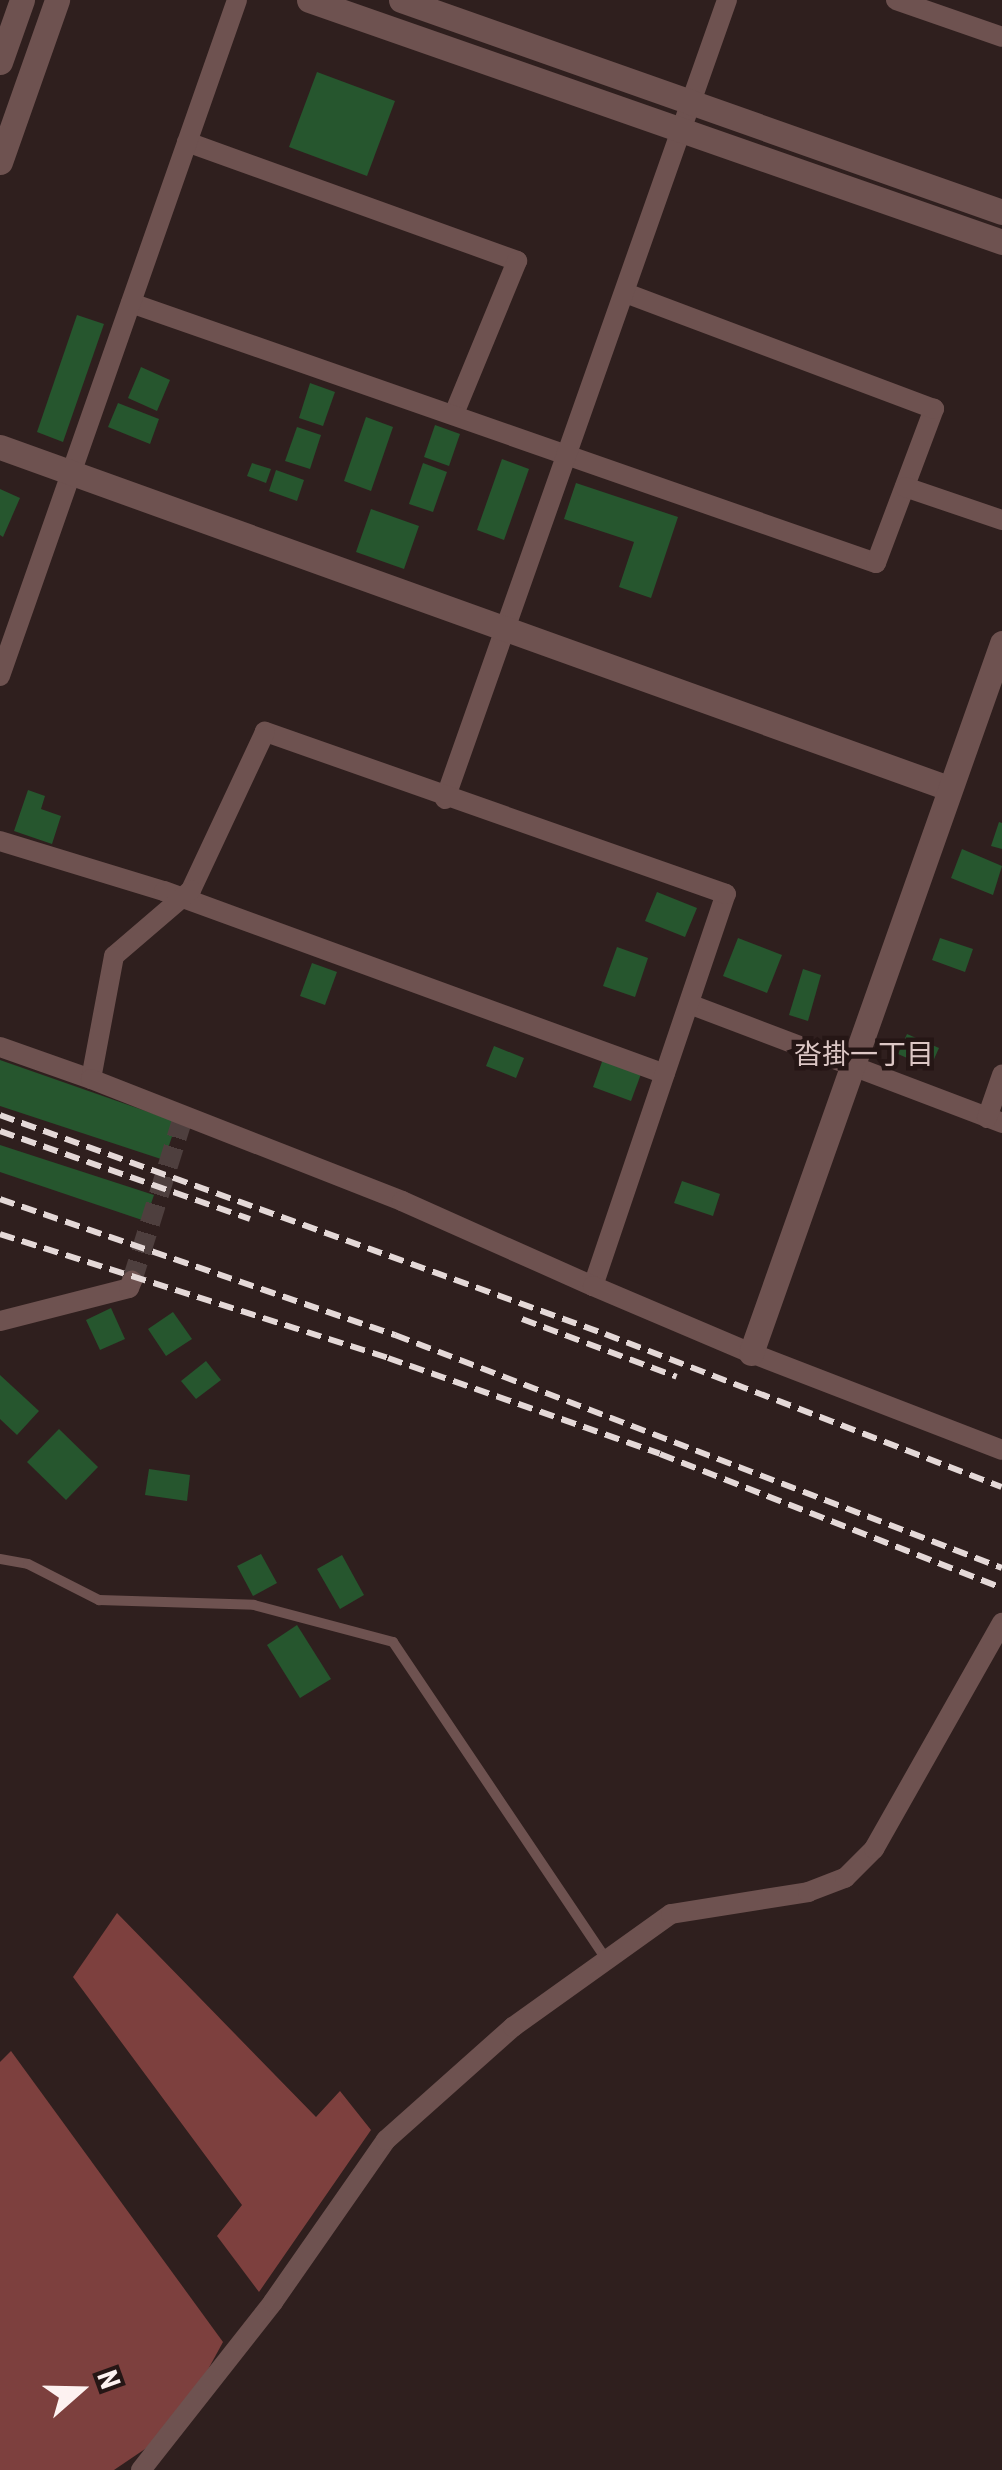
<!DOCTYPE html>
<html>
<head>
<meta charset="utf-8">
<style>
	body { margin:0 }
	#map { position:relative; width:1002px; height:2470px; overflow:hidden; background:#2f1f1e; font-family:"Roboto Condensed","Noto Sans JP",sans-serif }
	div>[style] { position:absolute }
	.forest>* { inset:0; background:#7d403e }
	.building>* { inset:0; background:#26562e }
	.minor-tunnel>* { height:20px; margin-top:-10px; transform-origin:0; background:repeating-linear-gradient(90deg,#4e3f3e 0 20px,transparent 0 30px) }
	.service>* { height:10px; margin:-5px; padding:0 5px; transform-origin:5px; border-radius:5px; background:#6e5250 }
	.minor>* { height:20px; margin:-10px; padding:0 10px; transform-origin:10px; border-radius:10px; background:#6e5250 }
	.tertiary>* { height:25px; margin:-12.5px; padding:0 12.5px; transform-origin:12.5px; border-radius:12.5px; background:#6e5250 }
	.rail>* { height:6px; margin-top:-3px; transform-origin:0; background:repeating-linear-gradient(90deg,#e4d8d7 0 15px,transparent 0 23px) }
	span { translate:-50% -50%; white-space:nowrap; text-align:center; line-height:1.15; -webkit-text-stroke:9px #251615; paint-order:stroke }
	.neighbourhood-label { font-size:28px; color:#dcc7c5 }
	.north { position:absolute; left:30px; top:2340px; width:100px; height:100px; -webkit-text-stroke:8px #251615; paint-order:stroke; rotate:70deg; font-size:28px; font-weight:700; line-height:40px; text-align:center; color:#fdf2f1 }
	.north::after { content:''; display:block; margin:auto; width:35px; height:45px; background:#fdf2f1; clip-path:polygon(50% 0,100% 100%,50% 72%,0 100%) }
</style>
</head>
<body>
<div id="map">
	<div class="forest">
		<i style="clip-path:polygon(117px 1913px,316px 2117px,340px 2091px,371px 2130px,259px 2292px,217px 2236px,242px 2205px,73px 1977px)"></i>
		<i style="clip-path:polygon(11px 2051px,223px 2342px,176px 2428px,114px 2470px,0 2470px,0 2062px)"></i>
	</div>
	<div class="building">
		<i style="clip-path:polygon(317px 72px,395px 101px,367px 176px,289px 147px)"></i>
		<i style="clip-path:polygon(77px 315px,104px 324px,63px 442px,37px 432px)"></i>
		<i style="clip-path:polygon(141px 367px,170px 380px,157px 411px,128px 398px)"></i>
		<i style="clip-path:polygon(310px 383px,335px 392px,323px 426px,299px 418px)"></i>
		<i style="clip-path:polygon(118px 403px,159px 419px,150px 444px,108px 427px)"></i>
		<i style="clip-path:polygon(366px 417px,393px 427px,371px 491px,344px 481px)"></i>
		<i style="clip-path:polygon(435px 425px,460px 434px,449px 466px,424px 457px)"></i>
		<i style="clip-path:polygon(297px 427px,321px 435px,310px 469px,285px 461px)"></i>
		<i style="clip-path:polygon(502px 459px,529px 469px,504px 540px,477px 530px)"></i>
		<i style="clip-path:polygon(252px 463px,271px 469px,266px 483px,247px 476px)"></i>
		<i style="clip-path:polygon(423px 463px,447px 472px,433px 512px,409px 504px)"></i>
		<i style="clip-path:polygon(276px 470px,304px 480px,297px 501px,269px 491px)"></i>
		<i style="clip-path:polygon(576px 483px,678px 517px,651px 598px,619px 587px,634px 542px,564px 519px)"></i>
		<i style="clip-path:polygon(0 489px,20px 498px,3px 537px,0 535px)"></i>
		<i style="clip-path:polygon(371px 509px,419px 526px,404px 569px,356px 552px)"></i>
		<i style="clip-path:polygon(28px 790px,45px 796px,41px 809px,61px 816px,52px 844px,14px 831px)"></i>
		<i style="clip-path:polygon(999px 822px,1002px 823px,1002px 849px,991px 846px)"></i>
		<i style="clip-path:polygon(962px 849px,1002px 866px,993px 895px,951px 878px)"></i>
		<i style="clip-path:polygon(657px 892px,697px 908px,685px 937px,645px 921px)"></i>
		<i style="clip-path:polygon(738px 938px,782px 955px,767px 993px,723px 976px)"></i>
		<i style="clip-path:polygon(940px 938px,973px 949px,965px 972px,932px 960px)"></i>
		<i style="clip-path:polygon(617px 947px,648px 958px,635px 997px,603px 986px)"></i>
		<i style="clip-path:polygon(312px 963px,337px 972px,325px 1005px,300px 996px)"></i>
		<i style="clip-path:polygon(803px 969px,821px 975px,808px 1021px,789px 1015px)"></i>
		<i style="clip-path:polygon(907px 1034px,939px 1048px,930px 1068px,898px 1054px)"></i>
		<i style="clip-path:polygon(494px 1046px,524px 1058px,516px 1078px,486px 1066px)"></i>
		<i style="clip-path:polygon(603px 1059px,641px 1074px,631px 1101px,593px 1087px)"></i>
		<i style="clip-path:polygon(0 1060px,177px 1122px,164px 1160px,0 1106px)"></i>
		<i style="clip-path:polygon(0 1145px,154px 1195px,145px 1221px,0 1172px)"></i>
		<i style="clip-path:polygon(682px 1181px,720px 1194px,713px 1216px,674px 1203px)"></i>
		<i style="clip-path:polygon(111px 1308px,125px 1339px,100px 1350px,86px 1320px)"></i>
		<i style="clip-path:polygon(173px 1312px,192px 1339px,166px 1356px,148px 1329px)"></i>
		<i style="clip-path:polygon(206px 1361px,221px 1380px,196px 1399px,181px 1381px)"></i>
		<i style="clip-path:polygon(0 1375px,39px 1411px,17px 1435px,0 1419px)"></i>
		<i style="clip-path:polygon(59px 1429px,98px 1467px,66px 1500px,27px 1462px)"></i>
		<i style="clip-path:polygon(149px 1469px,190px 1475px,187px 1501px,145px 1495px)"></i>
		<i style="clip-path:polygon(261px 1554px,277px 1583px,253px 1596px,237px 1566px)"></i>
		<i style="clip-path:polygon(342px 1555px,364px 1595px,340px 1609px,317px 1569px)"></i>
		<i style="clip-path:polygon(297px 1625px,331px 1679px,300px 1698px,267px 1645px)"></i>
	</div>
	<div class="minor-tunnel">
		<i style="left:132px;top:1281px;width:175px;rotate:-72.7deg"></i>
	</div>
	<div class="service">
		<i style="left:0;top:1559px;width:28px;rotate:10deg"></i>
		<i style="left:28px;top:1564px;width:80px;rotate:26.9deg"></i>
		<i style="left:99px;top:1600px;width:155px;rotate:1.8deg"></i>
		<i style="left:254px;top:1605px;width:144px;rotate:14.9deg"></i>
		<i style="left:393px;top:1642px;width:382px;rotate:56.1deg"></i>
	</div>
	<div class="minor">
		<i style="left:896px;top:0;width:112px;rotate:19.2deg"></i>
		<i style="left:187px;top:142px;width:351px;rotate:19.8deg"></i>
		<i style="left:517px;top:261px;width:165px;rotate:112.4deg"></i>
		<i style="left:131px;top:303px;width:789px;rotate:19.24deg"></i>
		<i style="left:876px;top:563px;width:165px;rotate:-69.4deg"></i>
		<i style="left:934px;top:409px;width:330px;rotate:-159.4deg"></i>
		<i style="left:905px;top:487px;width:102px;rotate:18.8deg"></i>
		<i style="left:0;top:676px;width:716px;rotate:-70.68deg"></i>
		<i style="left:445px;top:799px;width:847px;rotate:-70.56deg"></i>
		<i style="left:0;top:841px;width:171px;rotate:17deg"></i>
		<i style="left:164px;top:891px;width:533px;rotate:20.07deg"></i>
		<i style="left:692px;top:1005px;width:332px;rotate:20.8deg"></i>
		<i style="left:0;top:1047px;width:96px;rotate:19.4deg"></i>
		<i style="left:987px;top:1118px;width:46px;rotate:-70.8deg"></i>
		<i style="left:593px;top:1286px;width:414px;rotate:-71.3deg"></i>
		<i style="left:726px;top:894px;width:489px;rotate:-160.6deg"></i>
		<i style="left:265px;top:732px;width:174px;rotate:115.1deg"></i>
		<i style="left:191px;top:890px;width:101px;rotate:139.4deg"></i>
		<i style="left:114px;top:956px;width:125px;rotate:100.6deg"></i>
		<i style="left:91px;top:1079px;width:334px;rotate:21.4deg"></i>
		<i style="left:402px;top:1201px;width:209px;rotate:24deg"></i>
		<i style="left:593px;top:1286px;width:172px;rotate:23deg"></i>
		<i style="left:751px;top:1353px;width:269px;rotate:21.1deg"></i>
		<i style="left:0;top:1321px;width:133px;rotate:-14.3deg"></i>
		<i style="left:129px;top:1288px;width:8px;rotate:-67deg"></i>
		<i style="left:141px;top:2470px;width:214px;rotate:-51.8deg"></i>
		<i style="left:273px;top:2302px;width:198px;rotate:-55.1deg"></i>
		<i style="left:386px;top:2140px;width:170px;rotate:-41.7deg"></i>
		<i style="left:513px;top:2027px;width:194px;rotate:-35.6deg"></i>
		<i style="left:671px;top:1914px;width:139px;rotate:-9.1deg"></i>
		<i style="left:808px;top:1892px;width:40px;rotate:-21deg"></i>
		<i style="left:845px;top:1878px;width:41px;rotate:-45deg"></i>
		<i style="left:874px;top:1849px;width:260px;rotate:-60.5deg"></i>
	</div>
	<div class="tertiary">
		<i style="left:309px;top:0;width:734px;rotate:19.25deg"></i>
		<i style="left:401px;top:0;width:637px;rotate:19.43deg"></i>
		<i style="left:0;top:62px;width:66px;rotate:-70.5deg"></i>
		<i style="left:0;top:162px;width:172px;rotate:-70.6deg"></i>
		<i style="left:0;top:447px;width:1007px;rotate:19.78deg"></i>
		<i style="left:751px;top:1353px;width:753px;rotate:-70.53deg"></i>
	</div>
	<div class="rail">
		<i style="left:0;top:1115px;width:643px;rotate:19.9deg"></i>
		<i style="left:605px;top:1334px;width:425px;rotate:21.1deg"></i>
		<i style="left:0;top:1131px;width:265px;rotate:19.4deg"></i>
		<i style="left:0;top:1199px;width:418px;rotate:19deg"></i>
		<i style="left:395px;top:1335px;width:650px;rotate:21deg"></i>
		<i style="left:0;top:1234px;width:407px;rotate:17.7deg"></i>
		<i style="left:388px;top:1358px;width:288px;rotate:19.4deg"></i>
		<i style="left:660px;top:1454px;width:367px;rotate:21.4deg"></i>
		<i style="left:522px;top:1319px;width:165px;rotate:20.5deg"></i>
	</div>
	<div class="neighbourhood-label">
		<span style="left:864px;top:1055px">沓掛一丁目</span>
	</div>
	<div class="north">N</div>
</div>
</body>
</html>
